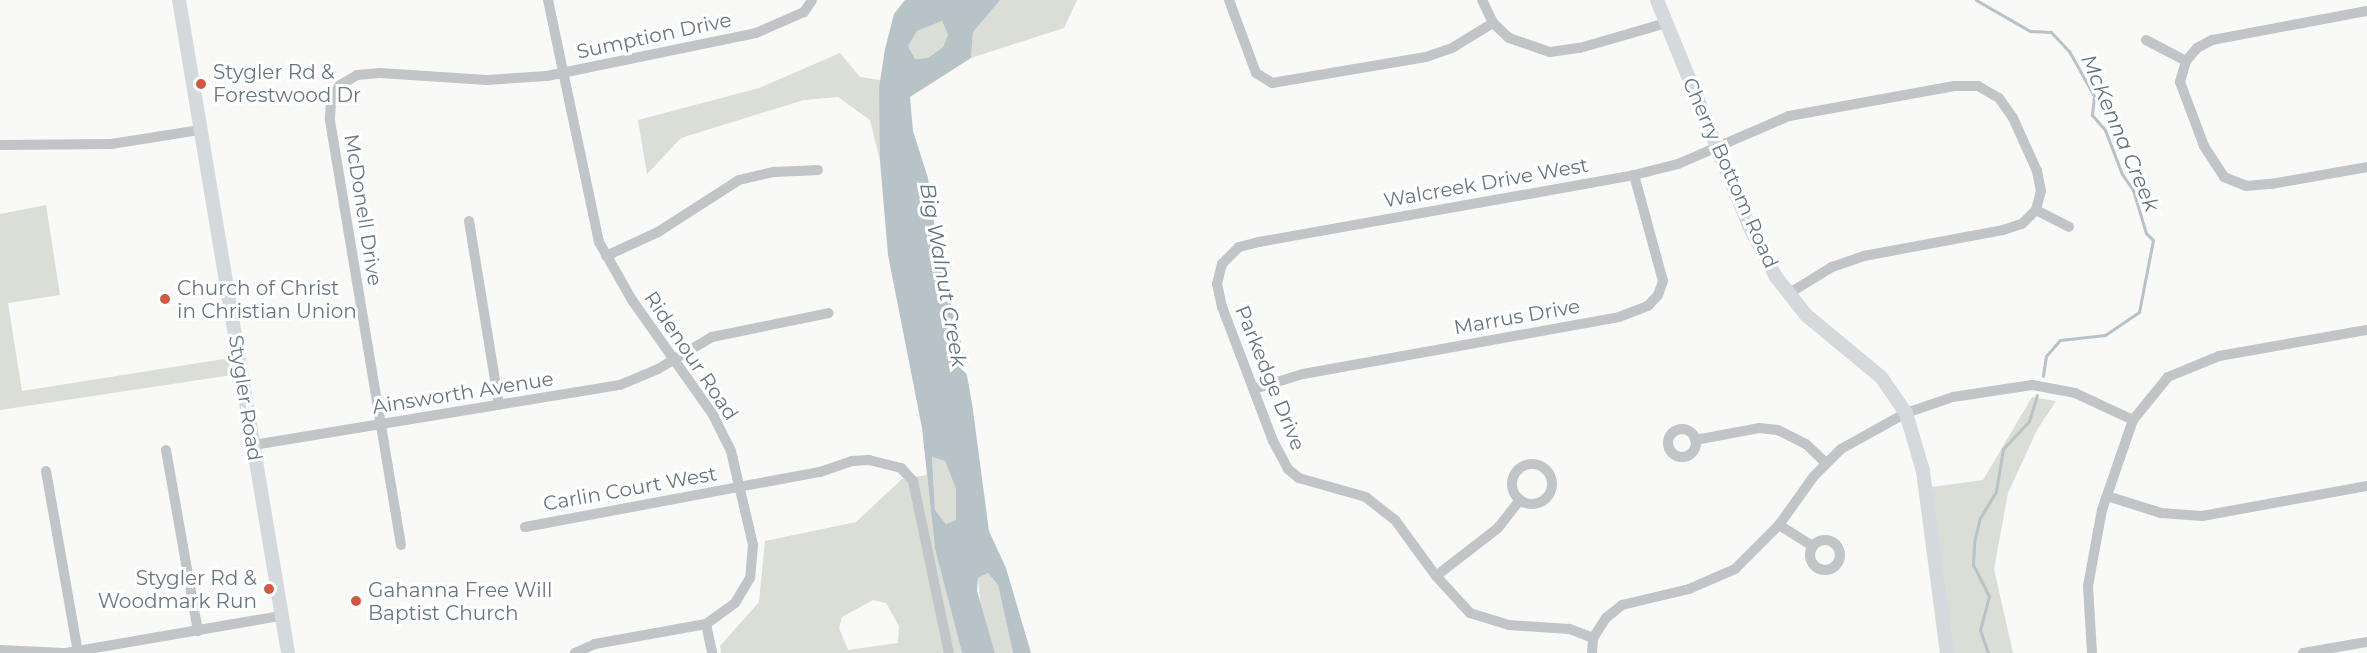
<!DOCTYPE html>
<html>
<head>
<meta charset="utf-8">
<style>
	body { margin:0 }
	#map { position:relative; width:2367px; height:653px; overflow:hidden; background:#f9f9f7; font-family:Montserrat,sans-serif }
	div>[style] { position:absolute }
	.green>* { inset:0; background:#daded7 }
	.water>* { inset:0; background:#b8c3c7 }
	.stream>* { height:3px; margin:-1.5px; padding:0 1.5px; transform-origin:1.5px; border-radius:1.5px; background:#b8c3c7 }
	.minor>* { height:10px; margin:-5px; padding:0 5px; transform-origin:5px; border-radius:5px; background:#c1c5c8 }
	.minor>.ring { margin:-5px; padding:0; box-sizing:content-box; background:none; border:10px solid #c1c5c8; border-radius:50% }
	.major>* { height:14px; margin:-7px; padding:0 7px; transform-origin:7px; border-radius:7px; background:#d5d9db }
	.dots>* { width:16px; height:16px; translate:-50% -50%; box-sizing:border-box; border:3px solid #fff; border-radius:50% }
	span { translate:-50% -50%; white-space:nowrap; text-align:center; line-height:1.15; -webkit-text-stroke:6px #fff; paint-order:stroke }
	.street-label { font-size:20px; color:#67767f }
	.poi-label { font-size:20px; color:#67767f }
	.left { translate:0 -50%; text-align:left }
	.right { translate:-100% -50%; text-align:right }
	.water-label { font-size:21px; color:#627479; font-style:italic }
</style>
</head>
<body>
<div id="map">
	<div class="green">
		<i style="clip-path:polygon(921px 0,1077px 0,1064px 28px,971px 58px,973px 32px,983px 20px)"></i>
		<i style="clip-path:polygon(942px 21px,948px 35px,943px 47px,928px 58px,915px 59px,908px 46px,917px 31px)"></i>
		<i style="clip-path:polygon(840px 53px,860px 77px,880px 80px,880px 161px,870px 120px,838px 97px,804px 100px,681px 138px,647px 174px,638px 120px,759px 88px)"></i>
		<i style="clip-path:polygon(46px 205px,60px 295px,8px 303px,22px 391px,230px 358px,232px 375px,0 410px,0 214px)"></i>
		<i style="clip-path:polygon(2032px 397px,2056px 401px,2037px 430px,2008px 493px,1994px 569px,2013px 653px,1950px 653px,1932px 487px,1983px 480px)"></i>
		<i style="clip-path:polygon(932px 457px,945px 461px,956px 489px,956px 521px,946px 524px,935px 510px)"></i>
		<i style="clip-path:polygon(evenodd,927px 475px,935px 549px,962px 653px,721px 653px,720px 646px,759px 602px,765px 541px,856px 522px,902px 479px,927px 475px,873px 600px,886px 603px,899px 626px,898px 643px,848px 650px,839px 628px,842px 617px,873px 600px)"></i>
		<i style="clip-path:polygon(988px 573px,998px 585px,1013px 653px,995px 653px,982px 618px,978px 578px)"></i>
	</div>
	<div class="water">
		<i style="clip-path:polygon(evenodd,905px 0,1000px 0,973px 32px,971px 58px,910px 97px,913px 131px,928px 178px,940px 267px,958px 327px,972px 403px,989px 531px,1006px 568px,1031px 653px,1013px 653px,998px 585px,988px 573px,978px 578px,977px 591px,995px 653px,962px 653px,935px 549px,922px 428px,888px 255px,880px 161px,879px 88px,885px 49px,894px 14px,905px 0,942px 21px,948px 35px,943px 47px,928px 58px,915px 59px,908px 46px,917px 31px,942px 21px,905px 0,932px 457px,945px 461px,956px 489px,956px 520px,946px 524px,935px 510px,932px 457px)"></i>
	</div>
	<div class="stream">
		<i style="left:1976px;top:0;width:62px;rotate:29.9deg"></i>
		<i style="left:2030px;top:31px;width:21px;rotate:3deg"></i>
		<i style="left:2051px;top:32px;width:26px;rotate:47deg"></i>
		<i style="left:2069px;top:51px;width:51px;rotate:60.9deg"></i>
		<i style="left:2094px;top:96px;width:19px;rotate:96deg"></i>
		<i style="left:2092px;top:115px;width:20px;rotate:49deg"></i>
		<i style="left:2105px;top:130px;width:47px;rotate:68.9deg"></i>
		<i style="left:2122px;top:174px;width:19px;rotate:55deg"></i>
		<i style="left:2133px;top:190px;width:45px;rotate:73.2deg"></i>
		<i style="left:2146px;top:233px;width:10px;rotate:45deg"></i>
		<i style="left:2153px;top:240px;width:73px;rotate:101deg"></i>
		<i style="left:2139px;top:312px;width:41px;rotate:145.9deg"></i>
		<i style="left:2105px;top:335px;width:45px;rotate:173.7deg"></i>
		<i style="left:2060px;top:340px;width:21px;rotate:131deg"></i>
		<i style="left:2046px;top:356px;width:20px;rotate:99deg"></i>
		<i style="left:1988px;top:653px;width:24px;rotate:-109deg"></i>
		<i style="left:1980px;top:630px;width:35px;rotate:-75deg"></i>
		<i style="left:1989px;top:596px;width:35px;rotate:-117deg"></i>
		<i style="left:1973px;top:565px;width:22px;rotate:-87deg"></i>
		<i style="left:1974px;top:543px;width:26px;rotate:-77deg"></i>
		<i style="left:1980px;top:518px;width:31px;rotate:-59deg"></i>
		<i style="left:1996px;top:491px;width:43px;rotate:-80.5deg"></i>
		<i style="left:2003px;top:449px;width:38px;rotate:-47deg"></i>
		<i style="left:2029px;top:421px;width:27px;rotate:-73deg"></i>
	</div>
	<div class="minor">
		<i style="left:548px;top:0;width:247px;rotate:78.1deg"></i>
		<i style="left:599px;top:242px;width:67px;rotate:60.4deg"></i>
		<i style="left:632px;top:300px;width:141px;rotate:54.8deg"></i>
		<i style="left:713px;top:415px;width:40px;rotate:63.4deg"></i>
		<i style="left:731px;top:451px;width:97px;rotate:76.8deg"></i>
		<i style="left:753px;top:545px;width:33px;rotate:95deg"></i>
		<i style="left:750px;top:578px;width:29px;rotate:121deg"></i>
		<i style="left:735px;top:603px;width:36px;rotate:144deg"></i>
		<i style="left:706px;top:624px;width:113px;rotate:169.8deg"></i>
		<i style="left:595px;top:644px;width:22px;rotate:156deg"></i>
		<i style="left:1229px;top:0;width:78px;rotate:69.7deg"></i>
		<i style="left:1256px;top:73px;width:19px;rotate:32deg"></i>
		<i style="left:1272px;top:83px;width:156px;rotate:-9.6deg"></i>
		<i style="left:1426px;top:57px;width:28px;rotate:-19deg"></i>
		<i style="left:1452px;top:48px;width:48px;rotate:-31.4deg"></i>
		<i style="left:1482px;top:0;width:25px;rotate:64deg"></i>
		<i style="left:1493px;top:23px;width:22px;rotate:43deg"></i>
		<i style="left:1509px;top:38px;width:43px;rotate:18.9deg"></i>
		<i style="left:1550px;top:52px;width:30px;rotate:-8deg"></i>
		<i style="left:1580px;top:48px;width:90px;rotate:-16.2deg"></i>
		<i style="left:2367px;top:11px;width:158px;rotate:169.4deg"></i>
		<i style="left:2212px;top:40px;width:17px;rotate:152deg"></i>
		<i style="left:2197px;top:48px;width:17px;rotate:130deg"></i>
		<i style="left:2186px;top:61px;width:22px;rotate:106deg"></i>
		<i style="left:2180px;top:82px;width:68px;rotate:69.4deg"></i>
		<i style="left:2204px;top:146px;width:37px;rotate:57deg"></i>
		<i style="left:2224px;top:177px;width:24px;rotate:22deg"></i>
		<i style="left:2246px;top:186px;width:25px;rotate:-5deg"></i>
		<i style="left:2271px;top:184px;width:97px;rotate:-10deg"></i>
		<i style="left:2146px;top:40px;width:45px;rotate:27.7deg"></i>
		<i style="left:0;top:145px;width:111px;rotate:-0.5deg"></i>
		<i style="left:111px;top:144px;width:89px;rotate:-9deg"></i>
		<i style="left:2036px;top:210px;width:37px;rotate:27deg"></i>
		<i style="left:469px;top:221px;width:186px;rotate:80.7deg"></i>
		<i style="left:606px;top:256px;width:57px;rotate:-24.8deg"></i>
		<i style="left:658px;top:232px;width:96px;rotate:-32.7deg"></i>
		<i style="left:739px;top:180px;width:37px;rotate:-13deg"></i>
		<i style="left:775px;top:172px;width:43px;rotate:-2.7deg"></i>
		<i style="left:1788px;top:294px;width:52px;rotate:-31.5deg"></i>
		<i style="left:1832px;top:267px;width:34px;rotate:-19deg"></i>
		<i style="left:1864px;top:256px;width:141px;rotate:-10.6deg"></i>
		<i style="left:2003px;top:230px;width:20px;rotate:-18deg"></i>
		<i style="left:2022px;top:224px;width:20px;rotate:-45deg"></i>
		<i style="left:1254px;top:389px;width:51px;rotate:-17deg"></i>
		<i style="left:1303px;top:374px;width:321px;rotate:-10.2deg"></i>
		<i style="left:1619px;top:317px;width:31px;rotate:-21deg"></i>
		<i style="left:1648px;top:306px;width:15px;rotate:-48deg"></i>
		<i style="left:1658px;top:295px;width:15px;rotate:-70deg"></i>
		<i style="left:1663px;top:281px;width:110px;rotate:-105.3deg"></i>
		<i class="ring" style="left:1668px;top:429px;width:18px;height:18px"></i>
		<i style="left:1695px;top:440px;width:65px;rotate:-10.6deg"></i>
		<i style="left:1759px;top:428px;width:19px;rotate:6deg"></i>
		<i style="left:1778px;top:430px;width:31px;rotate:27deg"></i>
		<i style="left:1806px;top:444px;width:28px;rotate:44deg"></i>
		<i style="left:253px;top:445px;width:372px;rotate:-9.3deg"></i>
		<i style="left:620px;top:385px;width:41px;rotate:-22.8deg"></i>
		<i style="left:658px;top:369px;width:63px;rotate:-30.7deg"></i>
		<i style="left:712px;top:337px;width:119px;rotate:-11.6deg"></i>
		<i style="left:166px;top:450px;width:184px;rotate:80deg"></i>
		<i class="ring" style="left:1512px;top:464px;width:30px;height:30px"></i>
		<i style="left:46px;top:471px;width:185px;rotate:80deg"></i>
		<i style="left:2107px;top:496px;width:57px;rotate:17.5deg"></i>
		<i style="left:2161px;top:513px;width:41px;rotate:4.2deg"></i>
		<i style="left:2202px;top:516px;width:168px;rotate:-10.3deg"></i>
		<i style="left:1779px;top:525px;width:40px;rotate:32deg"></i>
		<i style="left:525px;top:527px;width:300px;rotate:-10.6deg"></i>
		<i style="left:820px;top:472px;width:34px;rotate:-19deg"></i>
		<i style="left:852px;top:461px;width:17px;rotate:-3deg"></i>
		<i style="left:869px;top:460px;width:33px;rotate:14deg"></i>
		<i style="left:901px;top:468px;width:18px;rotate:47deg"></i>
		<i style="left:913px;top:481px;width:176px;rotate:78.2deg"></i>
		<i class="ring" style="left:1810px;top:540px;width:20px;height:20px"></i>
		<i style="left:401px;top:545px;width:432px;rotate:-99.5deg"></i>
		<i style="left:330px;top:119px;width:18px;rotate:-87deg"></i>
		<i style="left:331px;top:101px;width:18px;rotate:-61deg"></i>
		<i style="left:340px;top:85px;width:20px;rotate:-30deg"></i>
		<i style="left:357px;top:75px;width:23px;rotate:-5deg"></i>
		<i style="left:380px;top:73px;width:107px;rotate:3.7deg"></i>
		<i style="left:487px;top:80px;width:60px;rotate:-3.8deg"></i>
		<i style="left:547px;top:76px;width:213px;rotate:-11.6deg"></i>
		<i style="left:756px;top:33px;width:52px;rotate:-23.6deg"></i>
		<i style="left:804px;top:12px;width:14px;rotate:-56deg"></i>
		<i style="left:1436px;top:576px;width:78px;rotate:-37.7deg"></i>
		<i style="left:1498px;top:528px;width:36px;rotate:-52deg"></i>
		<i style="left:706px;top:624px;width:30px;rotate:78deg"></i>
		<i style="left:1593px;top:638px;width:26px;rotate:-159deg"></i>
		<i style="left:1569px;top:629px;width:60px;rotate:-176.2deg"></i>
		<i style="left:1509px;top:625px;width:41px;rotate:-162.9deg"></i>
		<i style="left:1470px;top:613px;width:50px;rotate:-132.6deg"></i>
		<i style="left:1436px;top:576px;width:69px;rotate:-126.2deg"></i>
		<i style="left:1395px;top:520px;width:37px;rotate:-142deg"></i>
		<i style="left:1366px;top:497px;width:70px;rotate:-164.2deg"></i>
		<i style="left:1299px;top:478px;width:14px;rotate:-141deg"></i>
		<i style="left:1288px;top:469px;width:32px;rotate:-118deg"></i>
		<i style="left:1273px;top:441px;width:143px;rotate:-110.8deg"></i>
		<i style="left:1222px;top:307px;width:24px;rotate:-102deg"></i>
		<i style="left:1217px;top:284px;width:21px;rotate:-76deg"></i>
		<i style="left:1222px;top:264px;width:24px;rotate:-45deg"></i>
		<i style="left:1239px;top:247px;width:21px;rotate:-14deg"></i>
		<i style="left:1259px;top:242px;width:381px;rotate:-10.1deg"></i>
		<i style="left:1634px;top:175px;width:45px;rotate:-14deg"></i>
		<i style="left:1678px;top:164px;width:121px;rotate:-23.4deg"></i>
		<i style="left:1789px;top:116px;width:168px;rotate:-10.3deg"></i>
		<i style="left:1954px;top:86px;width:24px"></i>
		<i style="left:1978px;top:86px;width:24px;rotate:30deg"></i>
		<i style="left:1999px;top:98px;width:24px;rotate:55deg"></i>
		<i style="left:2013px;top:118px;width:58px;rotate:65.6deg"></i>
		<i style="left:2037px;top:171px;width:20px;rotate:79deg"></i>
		<i style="left:2041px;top:191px;width:20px;rotate:105deg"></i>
		<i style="left:0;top:650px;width:64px;rotate:2.7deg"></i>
		<i style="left:66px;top:653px;width:218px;rotate:-9.8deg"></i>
		<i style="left:1592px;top:653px;width:15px;rotate:-86deg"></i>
		<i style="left:1593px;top:638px;width:24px;rotate:-57deg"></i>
		<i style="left:1606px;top:618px;width:21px;rotate:-39deg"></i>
		<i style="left:1622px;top:605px;width:69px;rotate:-13.4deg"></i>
		<i style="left:1689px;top:589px;width:50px;rotate:-23.5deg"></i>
		<i style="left:1735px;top:569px;width:62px;rotate:-45deg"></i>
		<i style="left:1779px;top:525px;width:60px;rotate:-54.5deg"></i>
		<i style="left:1814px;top:476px;width:38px;rotate:-45deg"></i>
		<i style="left:1841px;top:449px;width:74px;rotate:-29deg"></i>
		<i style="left:1906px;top:413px;width:50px;rotate:-18.8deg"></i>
		<i style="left:1953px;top:397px;width:80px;rotate:-8.6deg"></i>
		<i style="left:2032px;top:385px;width:44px;rotate:10.5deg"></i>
		<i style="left:2075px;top:393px;width:64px;rotate:25deg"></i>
		<i style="left:2092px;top:653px;width:67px;rotate:-93.4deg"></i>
		<i style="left:2088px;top:586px;width:77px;rotate:-79.6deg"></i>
		<i style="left:2102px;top:510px;width:95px;rotate:-71deg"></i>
		<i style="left:2133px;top:420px;width:55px;rotate:-50.9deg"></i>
		<i style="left:2168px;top:377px;width:55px;rotate:-22.4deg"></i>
		<i style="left:2219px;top:356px;width:150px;rotate:-10deg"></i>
		<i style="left:2303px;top:653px;width:65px;rotate:-9.8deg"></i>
	</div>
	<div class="major">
		<i style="left:179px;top:0;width:662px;rotate:80.52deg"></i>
		<i style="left:1657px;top:0;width:244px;rotate:67.8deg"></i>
		<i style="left:1749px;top:226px;width:58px;rotate:62.1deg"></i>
		<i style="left:1776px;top:277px;width:48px;rotate:51.7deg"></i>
		<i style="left:1806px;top:315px;width:97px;rotate:39.6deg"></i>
		<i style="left:1881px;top:377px;width:44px;rotate:55.2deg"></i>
		<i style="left:1906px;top:413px;width:60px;rotate:73.7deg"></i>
		<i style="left:1923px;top:471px;width:184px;rotate:82.5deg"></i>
	</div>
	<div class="dots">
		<i style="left:201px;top:84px;background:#d2583f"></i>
		<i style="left:165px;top:299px;background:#d2583f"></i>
		<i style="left:269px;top:589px;background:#d2583f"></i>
		<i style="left:356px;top:601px;background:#d2583f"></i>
	</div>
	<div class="street-label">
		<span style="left:654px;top:36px;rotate:-12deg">Sumption Drive</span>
		<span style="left:1730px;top:173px;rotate:66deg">Cherry Bottom Road</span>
		<span style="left:1486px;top:183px;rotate:-10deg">Walcreek Drive West</span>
		<span style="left:363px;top:210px;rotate:81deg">McDonell Drive</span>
		<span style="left:1517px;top:317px;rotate:-10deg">Marrus Drive</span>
		<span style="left:691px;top:356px;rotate:56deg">Ridenour Road</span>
		<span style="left:1270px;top:378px;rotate:68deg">Parkedge Drive</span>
		<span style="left:463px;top:393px;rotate:-9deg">Ainsworth Avenue</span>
		<span style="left:245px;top:398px;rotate:81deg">Stygler Road</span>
		<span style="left:630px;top:489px;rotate:-10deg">Carlin Court West</span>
	</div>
	<div class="poi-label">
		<span class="left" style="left:213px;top:84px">Stygler Rd &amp;<br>Forestwood Dr</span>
		<span class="left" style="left:177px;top:300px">Church of Christ<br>in Christian Union</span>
		<span class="right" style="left:257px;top:590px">Stygler Rd &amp;<br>Woodmark Run</span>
		<span class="left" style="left:368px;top:602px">Gahanna Free Will<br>Baptist Church</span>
	</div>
	<div class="water-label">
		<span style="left:2120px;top:133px;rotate:67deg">McKenna Creek</span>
		<span style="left:943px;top:275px;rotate:80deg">Big Walnut Creek</span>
	</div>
</div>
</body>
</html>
